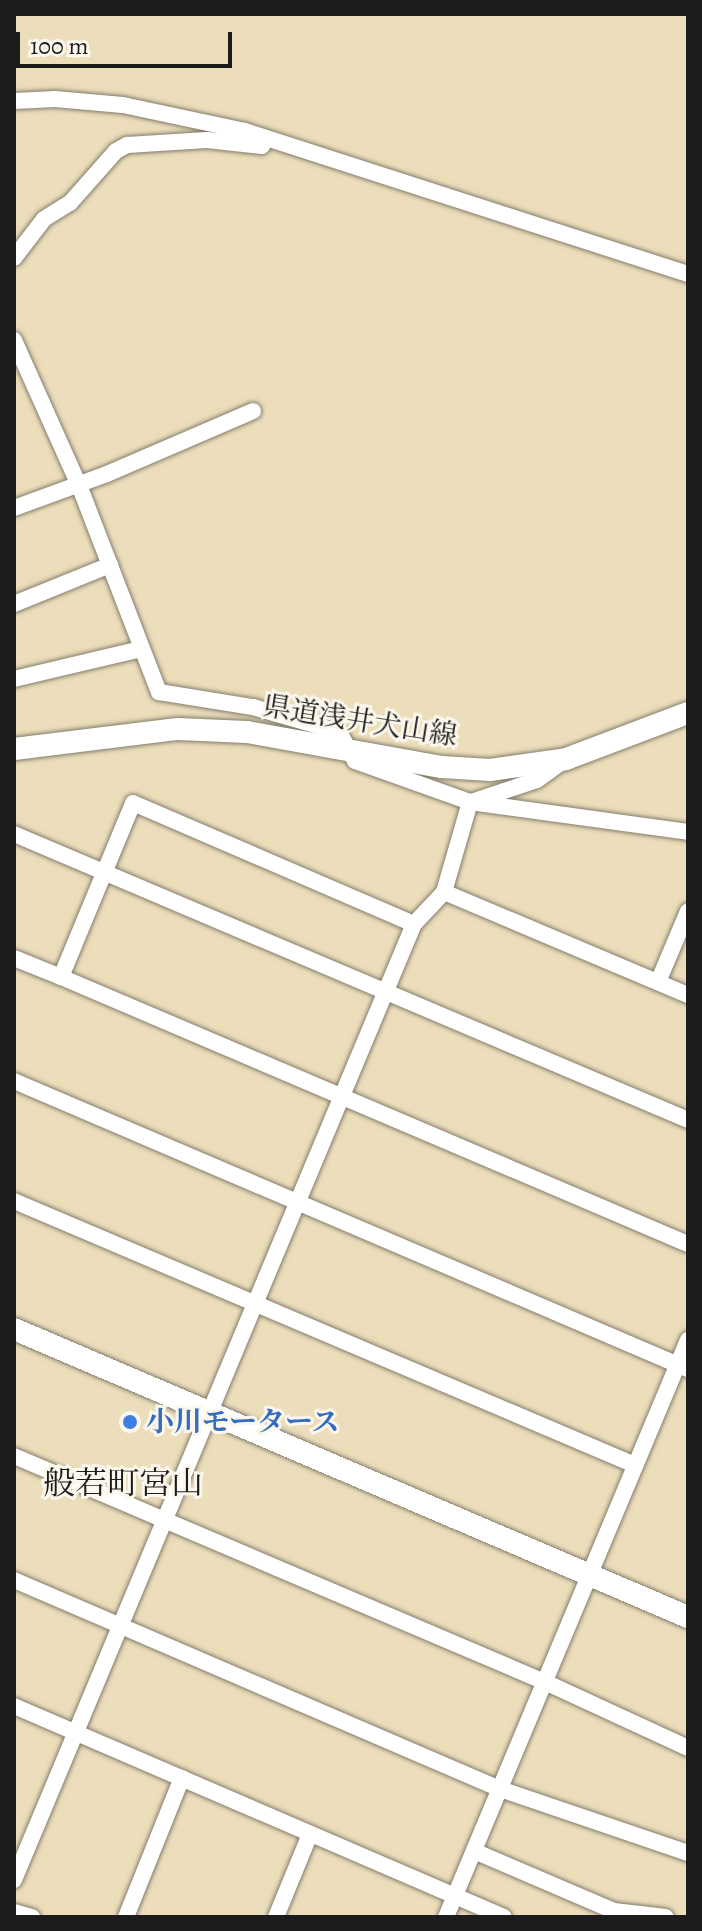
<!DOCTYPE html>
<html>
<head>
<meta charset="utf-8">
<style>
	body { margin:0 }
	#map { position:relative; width:702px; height:1931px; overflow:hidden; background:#ecdebb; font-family:Alegreya,"Noto Serif JP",serif }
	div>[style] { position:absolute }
	.roads { filter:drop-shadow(0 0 2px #847d6c) drop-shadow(0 0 2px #847d6c) }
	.street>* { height:16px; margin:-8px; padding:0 8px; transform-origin:8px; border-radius:8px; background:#fff }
	.secondary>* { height:22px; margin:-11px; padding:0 11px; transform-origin:11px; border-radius:11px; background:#fff }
	.dots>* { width:22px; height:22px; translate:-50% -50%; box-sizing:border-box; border:4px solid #fbf7ec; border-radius:50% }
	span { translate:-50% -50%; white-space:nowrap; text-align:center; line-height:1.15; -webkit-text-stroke:6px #fbf7ec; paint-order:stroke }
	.street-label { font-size:28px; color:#1c1c1c }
	.shop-label { font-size:28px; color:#366cbe; font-weight:700 }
	.left { translate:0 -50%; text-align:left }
	.quarter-label { font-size:32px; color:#1c1c1c }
	.frame { position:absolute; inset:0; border:16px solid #1c1c1c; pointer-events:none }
	.scale { position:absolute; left:16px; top:32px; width:216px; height:36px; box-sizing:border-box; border:4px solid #1c1c1c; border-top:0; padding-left:10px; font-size:24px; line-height:28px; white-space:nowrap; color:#1c1c1c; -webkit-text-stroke:6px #fbf7ec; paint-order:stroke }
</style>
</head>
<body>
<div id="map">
	<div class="roads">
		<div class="street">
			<i style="left:14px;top:101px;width:41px;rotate:-2.8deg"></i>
			<i style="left:55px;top:99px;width:68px;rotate:5deg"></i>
			<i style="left:123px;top:105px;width:125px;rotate:12deg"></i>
			<i style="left:245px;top:131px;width:466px;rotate:17.9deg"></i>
			<i style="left:14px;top:258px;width:49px;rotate:-52.4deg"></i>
			<i style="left:44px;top:219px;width:31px;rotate:-32deg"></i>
			<i style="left:70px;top:203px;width:69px;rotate:-48.5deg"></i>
			<i style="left:116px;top:151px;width:13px;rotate:-29deg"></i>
			<i style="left:127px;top:145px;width:80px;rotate:-3.6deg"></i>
			<i style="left:207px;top:140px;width:55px;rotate:6.2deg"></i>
			<i style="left:262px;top:146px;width:6px;rotate:-59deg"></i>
			<i style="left:14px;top:340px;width:159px;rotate:65.9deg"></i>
			<i style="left:79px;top:485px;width:222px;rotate:68.9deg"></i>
			<i style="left:159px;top:692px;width:95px;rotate:9.1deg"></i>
			<i style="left:253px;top:707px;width:90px;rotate:16.2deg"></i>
			<i style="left:339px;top:732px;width:33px;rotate:61deg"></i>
			<i style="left:355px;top:761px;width:122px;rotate:19.6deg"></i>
			<i style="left:470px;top:802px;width:220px;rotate:7.8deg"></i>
			<i style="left:14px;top:508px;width:99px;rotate:-20.1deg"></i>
			<i style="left:107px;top:474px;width:159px;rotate:-23.3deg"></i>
			<i style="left:14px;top:604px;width:104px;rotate:-22.1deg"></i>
			<i style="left:14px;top:679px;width:130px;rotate:-13.3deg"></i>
			<i style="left:474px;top:801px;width:66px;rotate:-18.4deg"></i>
			<i style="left:537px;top:780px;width:31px;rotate:-36deg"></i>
			<i style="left:14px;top:834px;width:732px;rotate:22.99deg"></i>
			<i style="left:444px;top:892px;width:265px;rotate:22.9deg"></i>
			<i style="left:14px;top:958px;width:51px;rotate:22deg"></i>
			<i style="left:61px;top:977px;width:188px;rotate:-67.5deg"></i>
			<i style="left:133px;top:803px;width:306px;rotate:23.3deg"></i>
			<i style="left:61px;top:977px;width:681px;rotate:23.07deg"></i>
			<i style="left:658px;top:982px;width:77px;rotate:-67.1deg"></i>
			<i style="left:14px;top:1081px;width:733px;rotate:23.14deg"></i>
			<i style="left:14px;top:1201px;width:675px;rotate:23.03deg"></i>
			<i style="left:14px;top:1456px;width:577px;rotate:23.06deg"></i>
			<i style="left:545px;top:1682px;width:157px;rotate:24.8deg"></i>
			<i style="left:14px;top:1580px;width:529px;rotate:23.27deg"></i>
			<i style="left:500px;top:1789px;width:199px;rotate:18.8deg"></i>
			<i style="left:14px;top:1706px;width:533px;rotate:23.3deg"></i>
			<i style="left:474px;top:1851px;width:152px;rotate:23.2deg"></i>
			<i style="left:614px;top:1911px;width:52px;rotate:6.6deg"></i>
			<i style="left:14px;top:1880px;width:1036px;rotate:-67.3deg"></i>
			<i style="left:414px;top:924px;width:44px;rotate:-46.8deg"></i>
			<i style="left:444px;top:892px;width:94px;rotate:-73.9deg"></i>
			<i style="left:14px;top:1912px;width:19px;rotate:16deg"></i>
			<i style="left:126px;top:1917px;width:150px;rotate:-68.1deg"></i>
			<i style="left:276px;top:1917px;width:90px;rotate:-67.7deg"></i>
			<i style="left:446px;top:1917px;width:626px;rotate:-67.25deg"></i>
		</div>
		<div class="secondary">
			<i style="left:14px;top:749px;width:165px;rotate:-7deg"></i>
			<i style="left:178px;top:729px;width:69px;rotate:2.5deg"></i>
			<i style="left:247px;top:732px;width:198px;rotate:10.2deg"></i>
			<i style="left:442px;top:767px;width:48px;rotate:3.6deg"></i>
			<i style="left:490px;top:770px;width:77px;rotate:-8.2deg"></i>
			<i style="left:566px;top:759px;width:130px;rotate:-20.7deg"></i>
			<i style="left:14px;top:1329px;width:733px;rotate:23.14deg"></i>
		</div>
	</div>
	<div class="dots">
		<i style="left:130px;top:1422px;background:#3f7fe0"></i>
	</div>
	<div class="street-label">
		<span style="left:360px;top:721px;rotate:9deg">県道浅井犬山線</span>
	</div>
	<div class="shop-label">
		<span class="left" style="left:146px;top:1422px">小川モータース</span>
	</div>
	<div class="quarter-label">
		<span style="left:123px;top:1483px">般若町宮山</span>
	</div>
	<div class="frame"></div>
	<div class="scale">100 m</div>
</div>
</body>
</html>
